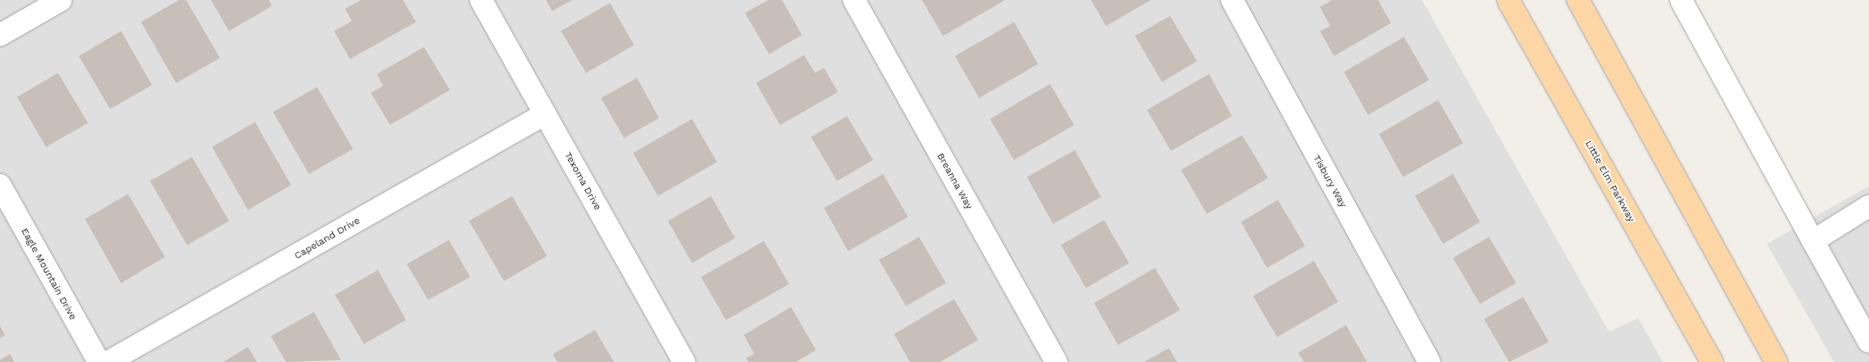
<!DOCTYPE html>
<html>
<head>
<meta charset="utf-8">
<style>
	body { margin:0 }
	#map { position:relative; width:1869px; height:362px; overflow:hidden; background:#f2efe9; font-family:"Work Sans",sans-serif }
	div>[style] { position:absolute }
	.residential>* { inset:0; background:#e0dfdf }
	.building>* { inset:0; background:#c7bfb8 }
	.roads { filter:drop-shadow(0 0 1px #a9a9a9) drop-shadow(0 0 1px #a9a9a9) }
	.minor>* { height:22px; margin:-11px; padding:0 11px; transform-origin:11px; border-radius:11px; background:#fff }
	.major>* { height:22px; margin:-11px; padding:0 11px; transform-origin:11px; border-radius:11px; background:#fcd6a4 }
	span { translate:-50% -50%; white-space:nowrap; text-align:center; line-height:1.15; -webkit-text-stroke:3px #fff; paint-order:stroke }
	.street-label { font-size:10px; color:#222 }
</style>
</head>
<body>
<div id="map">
	<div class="residential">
		<i style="clip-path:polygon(0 0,1422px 0,1609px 332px,1638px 318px,1663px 362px,0 362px)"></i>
		<i style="clip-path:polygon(1869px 186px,1869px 362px,1834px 362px,1767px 244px)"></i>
	</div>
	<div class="building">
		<i style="clip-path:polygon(179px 0,186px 0,220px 58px,176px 83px,141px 22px)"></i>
		<i style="clip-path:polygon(211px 0,269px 0,272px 6px,229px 31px)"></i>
		<i style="clip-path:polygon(361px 0,403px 0,416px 22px,350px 59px,334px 31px,352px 21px,345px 9px)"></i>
		<i style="clip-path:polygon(546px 0,572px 0,552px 11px)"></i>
		<i style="clip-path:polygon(768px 0,782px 0,802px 35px,769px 54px,745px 13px)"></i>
		<i style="clip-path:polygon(922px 0,1005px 0,943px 36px)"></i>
		<i style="clip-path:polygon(1091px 0,1151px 0,1106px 26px)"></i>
		<i style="clip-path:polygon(1332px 0,1378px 0,1391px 23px,1334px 56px,1320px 31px,1330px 26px,1320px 7px)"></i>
		<i style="clip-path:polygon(610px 3px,634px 45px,586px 73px,561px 31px)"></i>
		<i style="clip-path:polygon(1170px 16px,1197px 61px,1162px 82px,1135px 36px)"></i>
		<i style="clip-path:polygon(1014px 22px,1038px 64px,979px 98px,955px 56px)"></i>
		<i style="clip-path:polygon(121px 31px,152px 85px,110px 109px,79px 56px)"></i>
		<i style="clip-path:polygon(1404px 37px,1429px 80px,1368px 115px,1344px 72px)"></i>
		<i style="clip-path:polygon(424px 47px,450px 90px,390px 125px,371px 93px,383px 86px,377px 74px)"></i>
		<i style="clip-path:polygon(804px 55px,815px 73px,824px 68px,838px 92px,780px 125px,756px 83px)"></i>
		<i style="clip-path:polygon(58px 73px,88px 123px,46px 147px,17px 97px)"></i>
		<i style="clip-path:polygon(1209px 74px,1232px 116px,1171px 151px,1147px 110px)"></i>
		<i style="clip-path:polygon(637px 78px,659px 118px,624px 138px,601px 98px)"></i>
		<i style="clip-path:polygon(1050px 84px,1074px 125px,1014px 160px,990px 119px)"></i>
		<i style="clip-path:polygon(317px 87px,353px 149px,309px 174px,273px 112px)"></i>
		<i style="clip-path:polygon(1438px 100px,1463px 143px,1403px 177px,1379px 134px)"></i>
		<i style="clip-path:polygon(847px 116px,873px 160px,837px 181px,811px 137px)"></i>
		<i style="clip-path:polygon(692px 119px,717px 162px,658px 196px,633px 153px)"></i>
		<i style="clip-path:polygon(255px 122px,291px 185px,248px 210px,212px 147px)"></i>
		<i style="clip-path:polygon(1242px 135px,1268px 178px,1207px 214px,1181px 170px)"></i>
		<i style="clip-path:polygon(1075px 150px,1101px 197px,1053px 224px,1027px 177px)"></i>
		<i style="clip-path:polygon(192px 157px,229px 221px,187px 245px,150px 181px)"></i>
		<i style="clip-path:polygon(883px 174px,908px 217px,848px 251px,824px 208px)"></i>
		<i style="clip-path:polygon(1453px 174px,1480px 222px,1443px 244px,1415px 196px)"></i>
		<i style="clip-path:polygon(128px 194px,165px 257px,121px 283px,85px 219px)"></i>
		<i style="clip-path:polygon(512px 196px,547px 256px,504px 281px,469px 221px)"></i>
		<i style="clip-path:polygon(711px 196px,735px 238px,692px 263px,668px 221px)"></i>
		<i style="clip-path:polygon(1278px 200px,1305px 246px,1267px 268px,1241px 222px)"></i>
		<i style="clip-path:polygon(1104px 220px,1129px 263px,1086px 288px,1061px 245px)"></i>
		<i style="clip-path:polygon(919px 237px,946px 283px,906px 306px,879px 260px)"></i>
		<i style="clip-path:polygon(1489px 237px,1516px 283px,1480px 304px,1453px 258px)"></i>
		<i style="clip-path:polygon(449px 240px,470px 277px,428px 300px,407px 264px)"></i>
		<i style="clip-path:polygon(764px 241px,789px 284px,726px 320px,701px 277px)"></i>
		<i style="clip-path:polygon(1314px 261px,1338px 302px,1277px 337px,1253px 296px)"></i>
		<i style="clip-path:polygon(1155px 268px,1180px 310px,1118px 345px,1094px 303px)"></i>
		<i style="clip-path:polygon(378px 270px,406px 320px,364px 344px,335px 295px)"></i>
		<i style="clip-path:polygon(1523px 297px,1549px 342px,1509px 362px,1484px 319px)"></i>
		<i style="clip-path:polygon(954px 299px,978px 340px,940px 362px,910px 362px,894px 334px)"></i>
		<i style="clip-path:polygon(791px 307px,816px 350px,796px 362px,748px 362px,746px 358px,754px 354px,744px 335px)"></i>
		<i style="clip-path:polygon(314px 312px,341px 360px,286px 362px,271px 336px)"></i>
		<i style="clip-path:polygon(1346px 325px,1367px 362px,1304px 362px,1298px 353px)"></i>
		<i style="clip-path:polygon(0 326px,5px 335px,0 338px)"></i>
		<i style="clip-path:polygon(595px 330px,614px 362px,557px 362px,553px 354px)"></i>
		<i style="clip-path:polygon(248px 347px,257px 362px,223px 362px)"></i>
		<i style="clip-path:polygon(1169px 348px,1177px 362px,1144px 362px)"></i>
		<i style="clip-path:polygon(10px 354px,14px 362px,0 362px,0 360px)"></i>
	</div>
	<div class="roads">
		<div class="minor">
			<i style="left:481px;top:0;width:415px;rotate:60.7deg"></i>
			<i style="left:854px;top:0;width:415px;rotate:60.8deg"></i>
			<i style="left:1232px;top:0;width:412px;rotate:61.4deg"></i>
			<i style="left:1681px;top:0;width:275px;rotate:61.3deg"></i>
			<i style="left:0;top:35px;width:70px;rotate:-29.8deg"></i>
			<i style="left:0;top:185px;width:203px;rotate:60.8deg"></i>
			<i style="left:1869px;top:206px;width:66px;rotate:148deg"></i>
			<i style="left:1813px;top:241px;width:115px;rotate:61deg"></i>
			<i style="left:108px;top:362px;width:502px;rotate:-29.58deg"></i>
		</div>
		<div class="major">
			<i style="left:1508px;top:0;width:416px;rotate:60.6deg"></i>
			<i style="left:1578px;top:0;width:413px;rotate:61.3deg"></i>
		</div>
	</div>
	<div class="street-label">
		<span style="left:583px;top:181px;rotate:61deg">Texoma Drive</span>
		<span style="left:955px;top:181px;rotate:61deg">Breanna Way</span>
		<span style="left:1330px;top:181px;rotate:61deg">Tisbury Way</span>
		<span style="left:1610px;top:181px;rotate:61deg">Little Elm Parkway</span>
		<span style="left:327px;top:238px;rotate:-30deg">Capeland Drive</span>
		<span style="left:49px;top:274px;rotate:61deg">Eagle Mountain Drive</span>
	</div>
</div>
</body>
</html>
